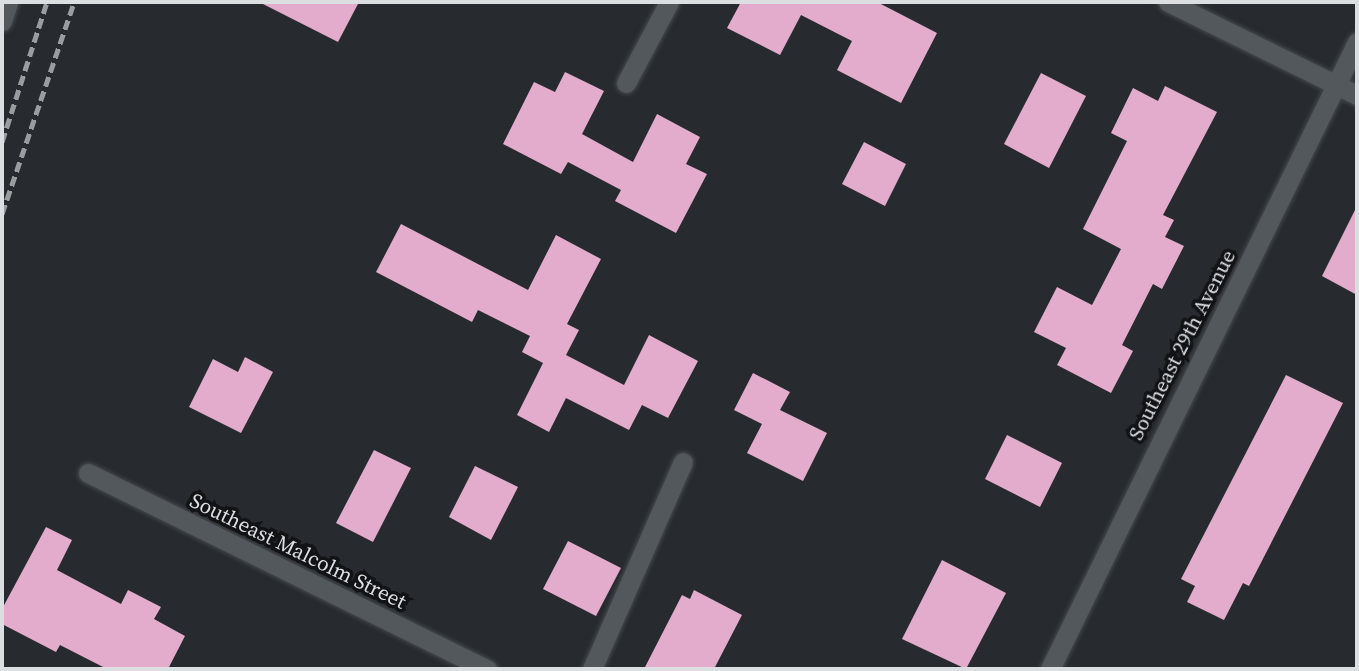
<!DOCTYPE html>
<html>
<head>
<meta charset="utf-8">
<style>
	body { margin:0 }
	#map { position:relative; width:1359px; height:671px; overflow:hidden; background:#272b2f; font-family:"Source Serif 4",serif }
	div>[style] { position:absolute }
	.building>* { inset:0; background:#e3accc }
	.roads { filter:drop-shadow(0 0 2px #45494c) drop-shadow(0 0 2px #45494c) }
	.service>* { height:19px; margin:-9.5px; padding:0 9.5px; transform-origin:9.5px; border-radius:9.5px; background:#53585c }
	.minor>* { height:19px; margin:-9.5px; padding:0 9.5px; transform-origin:9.5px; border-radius:9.5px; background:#53585c }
	.rail>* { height:5px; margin-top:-2.5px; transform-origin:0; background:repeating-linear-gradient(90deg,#999da0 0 10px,transparent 0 15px) }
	span { translate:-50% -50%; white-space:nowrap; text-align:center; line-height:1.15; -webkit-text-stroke:7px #111315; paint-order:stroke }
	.street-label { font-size:21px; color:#dcdfe2 }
	.frame { position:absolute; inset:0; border:4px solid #dcdfe2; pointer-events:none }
</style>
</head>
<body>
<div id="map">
	<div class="building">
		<i style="clip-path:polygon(259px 2px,359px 2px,338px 42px)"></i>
		<i style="clip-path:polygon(741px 2px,877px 2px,937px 33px,901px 103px,837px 70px,852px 41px,801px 15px,780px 55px,727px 28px)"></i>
		<i style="clip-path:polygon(565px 72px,604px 91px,582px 134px,633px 162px,657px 114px,700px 137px,686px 164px,707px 174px,676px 233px,615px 201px,621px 190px,568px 162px,561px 174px,503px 144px,534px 82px,555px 92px)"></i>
		<i style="clip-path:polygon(1041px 73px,1086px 96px,1049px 168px,1004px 144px)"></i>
		<i style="clip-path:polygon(1165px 86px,1217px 112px,1163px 215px,1174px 220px,1165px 237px,1184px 246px,1162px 289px,1153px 284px,1122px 345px,1133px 351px,1111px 393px,1057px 365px,1066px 348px,1034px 332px,1057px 287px,1092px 305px,1121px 249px,1083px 229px,1127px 141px,1111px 133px,1133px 88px,1158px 101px)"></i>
		<i style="clip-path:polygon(864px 142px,906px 164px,885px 206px,842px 184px)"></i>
		<i style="clip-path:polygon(1357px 206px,1357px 295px,1322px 276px)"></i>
		<i style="clip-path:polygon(401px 224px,528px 290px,556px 235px,601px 259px,567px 324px,579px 330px,566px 355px,624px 385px,649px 335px,698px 361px,668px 418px,642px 405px,629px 430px,566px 398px,549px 432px,517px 415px,543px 363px,522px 352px,530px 336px,478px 310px,472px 322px,376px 272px)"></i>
		<i style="clip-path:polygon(245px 357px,273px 372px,241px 433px,189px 407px,213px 359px,238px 372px)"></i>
		<i style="clip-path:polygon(753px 373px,790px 392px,780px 410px,827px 433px,803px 481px,747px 453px,762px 424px,734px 410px)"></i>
		<i style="clip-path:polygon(1286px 375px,1343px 403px,1249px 586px,1243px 583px,1224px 620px,1187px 602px,1195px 586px,1181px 579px)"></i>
		<i style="clip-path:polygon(1007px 435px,1062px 463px,1040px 507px,985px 479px)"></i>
		<i style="clip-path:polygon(374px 450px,411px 468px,373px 542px,336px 523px)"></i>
		<i style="clip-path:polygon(475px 466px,518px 487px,491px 540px,449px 517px)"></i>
		<i style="clip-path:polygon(46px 527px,72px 540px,57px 570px,121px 604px,128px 590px,161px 607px,154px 619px,185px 636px,168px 669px,107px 669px,60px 645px,56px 652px,2px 624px,2px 609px)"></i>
		<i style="clip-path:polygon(568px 541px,621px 568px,596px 616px,543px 589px)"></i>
		<i style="clip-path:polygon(942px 560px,1006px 593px,966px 669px,902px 639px)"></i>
		<i style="clip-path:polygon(694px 590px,742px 615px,714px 669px,644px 669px,682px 595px,690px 599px)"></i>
	</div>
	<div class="roads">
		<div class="service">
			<i style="left:2px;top:21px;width:20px;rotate:-72deg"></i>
			<i style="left:626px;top:83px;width:92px;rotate:-62deg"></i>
			<i style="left:592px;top:669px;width:226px;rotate:-66.3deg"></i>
		</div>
		<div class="minor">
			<i style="left:1168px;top:2px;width:211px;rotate:26.2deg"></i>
			<i style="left:88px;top:473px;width:445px;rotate:26.2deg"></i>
			<i style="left:1050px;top:669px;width:698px;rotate:-63.91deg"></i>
		</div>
	</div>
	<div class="rail">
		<i style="left:2px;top:142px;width:147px;rotate:-72.2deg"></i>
		<i style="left:2px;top:214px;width:224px;rotate:-71.2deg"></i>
	</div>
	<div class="street-label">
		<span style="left:1182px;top:345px;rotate:-63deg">Southeast 29th Avenue</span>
		<span style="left:298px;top:551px;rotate:26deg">Southeast Malcolm Street</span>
	</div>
	<div class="frame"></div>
</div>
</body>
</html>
